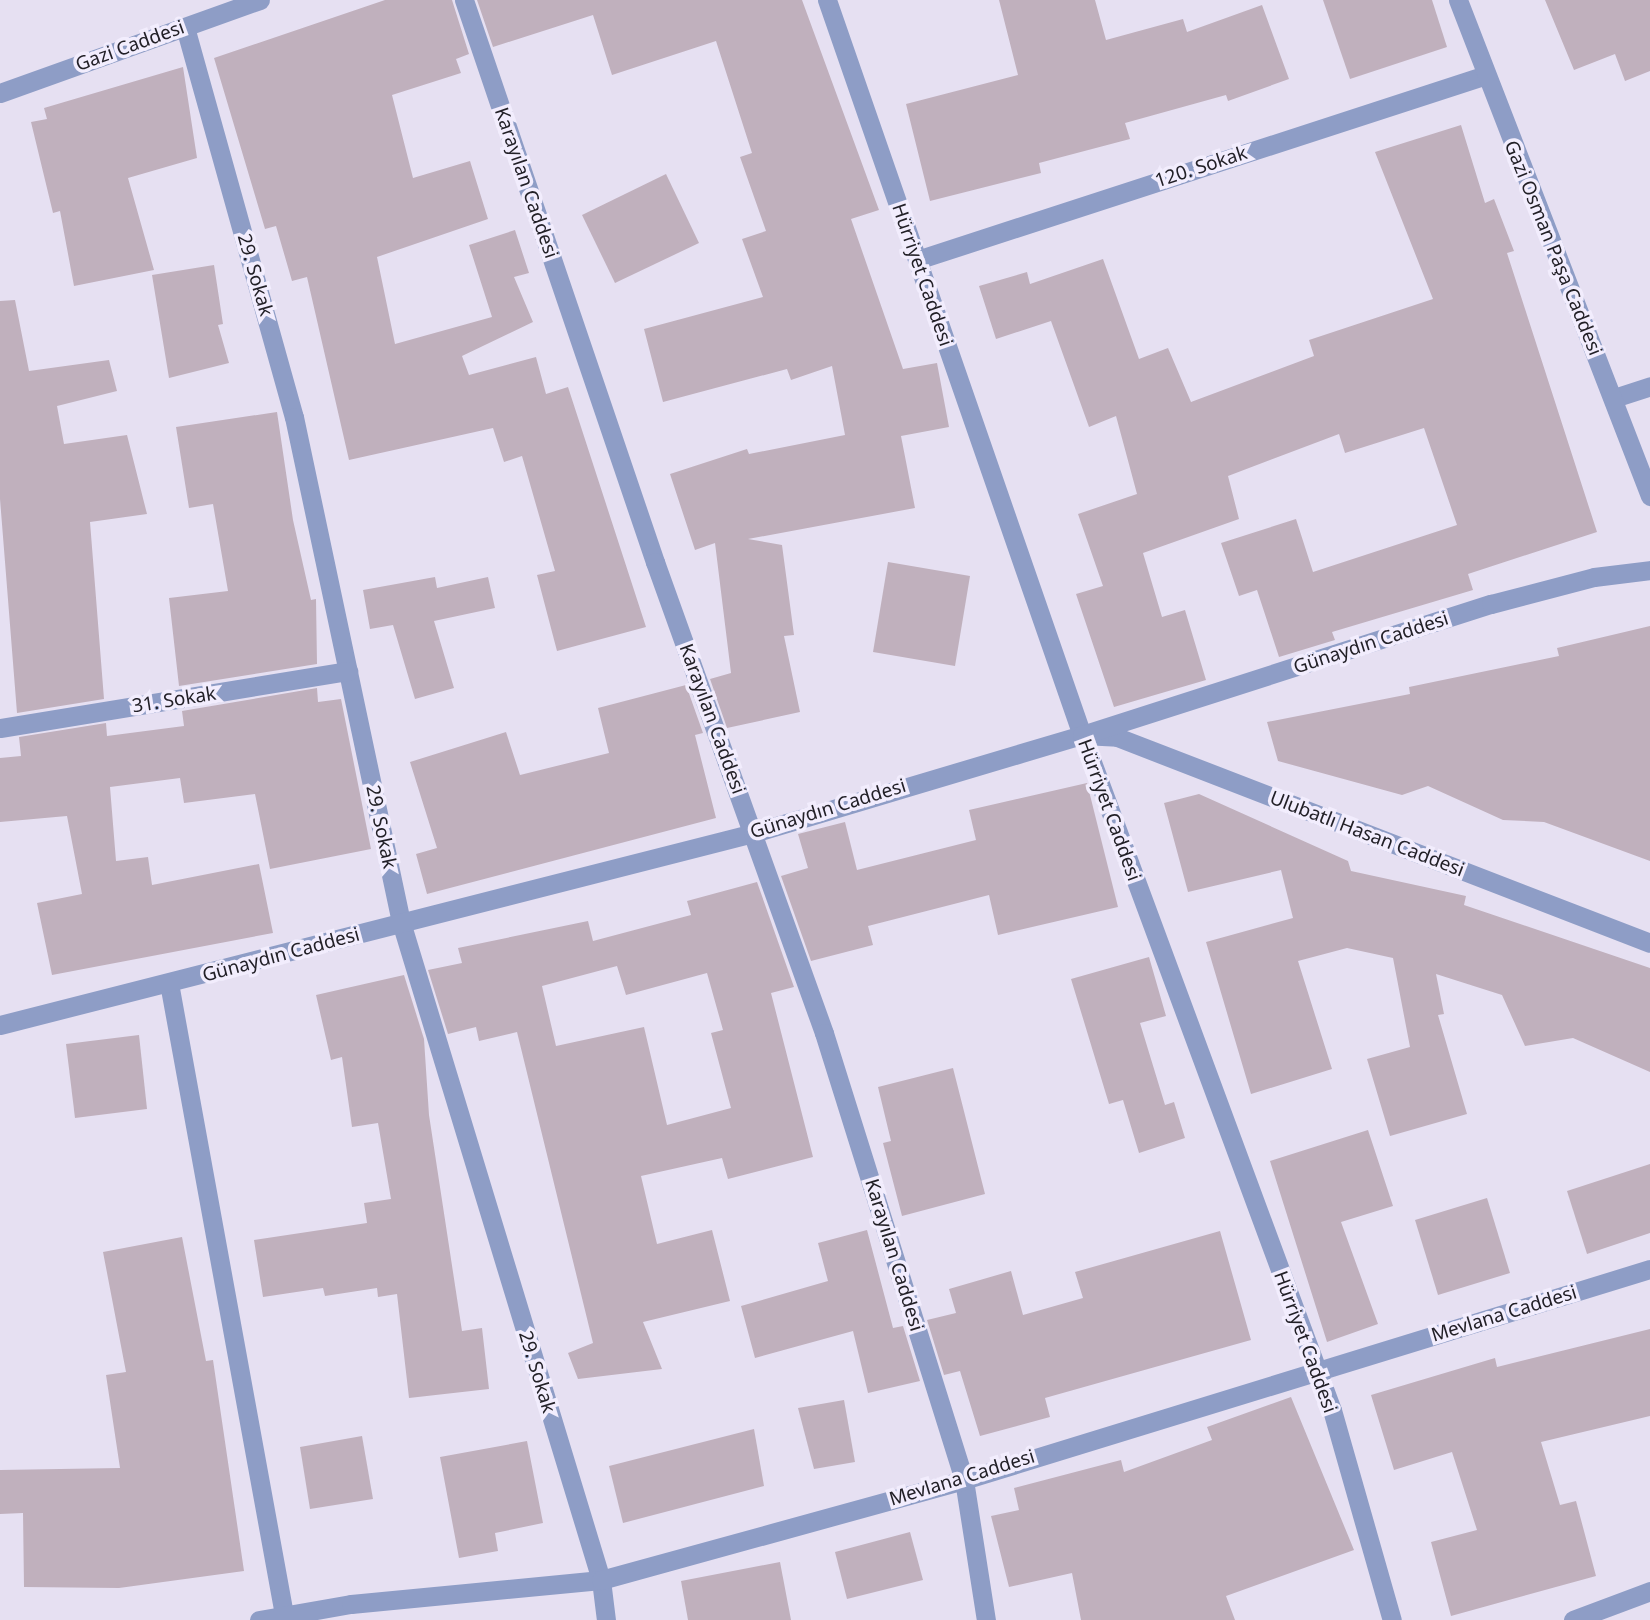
<!DOCTYPE html>
<html>
<head>
<meta charset="utf-8">
<style>
	body { margin:0 }
	#map { position:relative; width:1650px; height:1620px; overflow:hidden; background:#e6e0f2; font-family:"Noto Sans",sans-serif }
	div>[style] { position:absolute }
	.building>* { inset:0; background:#c0b0bd }
	.minor>* { height:19px; margin:-9.5px; padding:0 9.5px; transform-origin:9.5px; border-radius:9.5px; background:#8e9dc6 }
	.tertiary>* { height:19px; margin:-9.5px; padding:0 9.5px; transform-origin:9.5px; border-radius:9.5px; background:#8e9dc6 }
	span { translate:-50% -50%; white-space:nowrap; text-align:center; line-height:1.15; -webkit-text-stroke:7px #f2edfd; paint-order:stroke }
	.street-label { font-size:19px; color:#222027 }
</style>
</head>
<body>
<div id="map">
	<div class="building">
		<i style="clip-path:polygon(385px 0,452px 0,469px 54px,456px 59px,461px 73px,392px 95px,413px 178px,470px 161px,488px 219px,377px 257px,395px 344px,492px 317px,469px 245px,515px 230px,529px 273px,514px 277px,533px 322px,462px 356px,469px 375px,536px 357px,546px 394px,568px 387px,646px 627px,557px 651px,537px 575px,555px 571px,522px 456px,504px 462px,493px 428px,349px 460px,307px 277px,292px 281px,276px 226px,265px 229px,214px 58px)"></i>
		<i style="clip-path:polygon(477px 0,802px 0,879px 210px,851px 219px,903px 369px,937px 363px,949px 427px,901px 436px,915px 508px,748px 539px,782px 545px,794px 635px,784px 636px,800px 712px,727px 728px,710px 679px,731px 673px,715px 543px,695px 550px,670px 474px,747px 449px,749px 454px,845px 435px,832px 366px,791px 380px,787px 369px,663px 402px,644px 329px,763px 297px,742px 239px,766px 231px,740px 157px,752px 153px,716px 41px,612px 75px,593px 15px,493px 47px)"></i>
		<i style="clip-path:polygon(999px 0,1095px 0,1106px 40px,1183px 19px,1187px 32px,1262px 5px,1289px 79px,1228px 101px,1226px 95px,1125px 123px,1130px 139px,1039px 163px,1041px 173px,930px 201px,906px 104px,1018px 75px)"></i>
		<i style="clip-path:polygon(1323px 0,1432px 0,1447px 47px,1350px 79px)"></i>
		<i style="clip-path:polygon(1545px 0,1650px 0,1650px 71px,1625px 81px,1615px 54px,1574px 70px)"></i>
		<i style="clip-path:polygon(183px 67px,197px 158px,128px 178px,154px 270px,74px 286px,60px 211px,53px 213px,31px 122px,47px 119px,44px 108px)"></i>
		<i style="clip-path:polygon(1461px 125px,1485px 203px,1494px 199px,1514px 251px,1507px 253px,1597px 532px,1468px 574px,1473px 590px,1332px 632px,1335px 640px,1279px 657px,1257px 590px,1239px 596px,1221px 543px,1296px 519px,1313px 572px,1457px 525px,1424px 428px,1345px 453px,1339px 434px,1228px 476px,1239px 519px,1143px 553px,1162px 617px,1185px 610px,1206px 680px,1114px 707px,1076px 594px,1103px 586px,1078px 514px,1137px 494px,1116px 416px,1089px 427px,1051px 321px,996px 339px,979px 286px,1027px 272px,1030px 284px,1103px 259px,1139px 359px,1168px 348px,1191px 402px,1314px 356px,1309px 340px,1433px 299px,1375px 152px)"></i>
		<i style="clip-path:polygon(666px 174px,699px 243px,615px 283px,582px 215px)"></i>
		<i style="clip-path:polygon(214px 265px,223px 324px,218px 325px,229px 363px,169px 378px,152px 275px)"></i>
		<i style="clip-path:polygon(15px 300px,29px 371px,109px 360px,117px 391px,57px 406px,64px 444px,127px 435px,147px 514px,90px 522px,104px 699px,17px 713px,0 499px,0 301px)"></i>
		<i style="clip-path:polygon(277px 412px,293px 520px,311px 600px,316px 599px,317px 664px,179px 686px,169px 598px,228px 591px,213px 504px,189px 508px,176px 427px)"></i>
		<i style="clip-path:polygon(888px 562px,970px 576px,955px 666px,873px 652px)"></i>
		<i style="clip-path:polygon(435px 577px,437px 588px,488px 577px,495px 608px,434px 621px,454px 688px,415px 699px,393px 625px,370px 629px,363px 590px)"></i>
		<i style="clip-path:polygon(1650px 626px,1650px 861px,1544px 822px,1503px 820px,1428px 786px,1402px 795px,1278px 761px,1267px 722px,1410px 694px,1409px 687px,1559px 656px,1557px 648px)"></i>
		<i style="clip-path:polygon(686px 685px,703px 733px,695px 735px,716px 818px,427px 894px,416px 854px,437px 848px,410px 762px,506px 732px,520px 775px,609px 753px,598px 708px)"></i>
		<i style="clip-path:polygon(317px 688px,318px 702px,341px 699px,371px 849px,270px 869px,255px 794px,184px 803px,180px 778px,110px 787px,116px 861px,148px 857px,152px 885px,259px 864px,273px 933px,52px 975px,37px 903px,82px 894px,67px 816px,0 822px,0 758px,21px 756px,19px 737px,106px 723px,107px 736px,184px 726px,182px 711px)"></i>
		<i style="clip-path:polygon(1087px 783px,1118px 907px,998px 935px,989px 895px,868px 926px,873px 945px,811px 961px,781px 876px,808px 868px,798px 834px,845px 822px,857px 870px,976px 840px,969px 810px)"></i>
		<i style="clip-path:polygon(1199px 794px,1348px 861px,1351px 871px,1466px 896px,1464px 905px,1650px 968px,1650px 1072px,1573px 1038px,1525px 1046px,1502px 995px,1436px 974px,1444px 1014px,1438px 1015px,1467px 1114px,1390px 1136px,1367px 1059px,1410px 1047px,1393px 958px,1347px 948px,1298px 961px,1332px 1069px,1251px 1094px,1206px 942px,1293px 918px,1281px 870px,1188px 892px,1164px 803px)"></i>
		<i style="clip-path:polygon(evenodd,757px 882px,794px 987px,771px 993px,813px 1157px,728px 1179px,722px 1158px,641px 1176px,657px 1244px,712px 1230px,730px 1301px,643px 1322px,662px 1369px,578px 1379px,568px 1353px,593px 1343px,517px 1032px,479px 1041px,476px 1027px,448px 1034px,428px 970px,462px 963px,458px 948px,588px 921px,593px 941px,691px 915px,687px 901px,757px 882px,617px 966px,626px 995px,707px 973px,723px 1030px,711px 1033px,731px 1108px,667px 1125px,644px 1027px,556px 1046px,542px 986px,617px 966px)"></i>
		<i style="clip-path:polygon(1149px 957px,1166px 1016px,1140px 1023px,1165px 1105px,1174px 1102px,1185px 1138px,1139px 1153px,1123px 1100px,1109px 1104px,1071px 979px)"></i>
		<i style="clip-path:polygon(404px 975px,424px 1039px,429px 1115px,462px 1331px,482px 1328px,489px 1389px,409px 1398px,397px 1294px,378px 1297px,377px 1288px,325px 1296px,323px 1288px,263px 1297px,254px 1240px,367px 1223px,364px 1203px,391px 1199px,378px 1123px,352px 1127px,342px 1057px,331px 1060px,316px 995px)"></i>
		<i style="clip-path:polygon(139px 1035px,147px 1109px,75px 1118px,66px 1044px)"></i>
		<i style="clip-path:polygon(953px 1068px,985px 1194px,902px 1216px,883px 1143px,891px 1141px,878px 1087px)"></i>
		<i style="clip-path:polygon(1368px 1130px,1393px 1206px,1341px 1222px,1378px 1324px,1327px 1342px,1270px 1161px)"></i>
		<i style="clip-path:polygon(1650px 1164px,1650px 1233px,1587px 1254px,1567px 1191px)"></i>
		<i style="clip-path:polygon(1487px 1198px,1510px 1273px,1438px 1295px,1415px 1220px)"></i>
		<i style="clip-path:polygon(867px 1230px,893px 1328px,903px 1326px,920px 1381px,868px 1393px,853px 1331px,755px 1358px,741px 1306px,828px 1281px,818px 1243px)"></i>
		<i style="clip-path:polygon(1220px 1231px,1251px 1340px,1045px 1398px,1050px 1417px,980px 1436px,960px 1371px,944px 1375px,927px 1320px,956px 1313px,949px 1289px,1011px 1271px,1023px 1315px,1083px 1298px,1075px 1272px)"></i>
		<i style="clip-path:polygon(182px 1237px,206px 1361px,213px 1360px,244px 1571px,119px 1588px,24px 1587px,23px 1513px,0 1514px,0 1470px,120px 1468px,106px 1375px,126px 1372px,103px 1252px)"></i>
		<i style="clip-path:polygon(1650px 1329px,1650px 1416px,1541px 1442px,1560px 1505px,1576px 1501px,1596px 1576px,1451px 1616px,1431px 1542px,1477px 1530px,1452px 1452px,1394px 1470px,1371px 1395px,1495px 1358px,1497px 1367px)"></i>
		<i style="clip-path:polygon(1291px 1397px,1354px 1550px,1226px 1596px,1235px 1620px,1081px 1620px,1072px 1573px,1009px 1587px,991px 1516px,1019px 1510px,1014px 1488px,1121px 1460px,1124px 1472px,1212px 1440px,1207px 1427px)"></i>
		<i style="clip-path:polygon(844px 1400px,855px 1462px,814px 1469px,798px 1408px)"></i>
		<i style="clip-path:polygon(754px 1429px,764px 1486px,623px 1523px,609px 1466px)"></i>
		<i style="clip-path:polygon(362px 1436px,373px 1499px,310px 1509px,300px 1447px)"></i>
		<i style="clip-path:polygon(527px 1441px,543px 1523px,495px 1533px,498px 1551px,459px 1558px,440px 1457px)"></i>
		<i style="clip-path:polygon(910px 1532px,923px 1580px,847px 1599px,835px 1552px)"></i>
		<i style="clip-path:polygon(780px 1562px,791px 1620px,688px 1620px,681px 1581px)"></i>
	</div>
	<div class="minor">
		<i style="left:185px;top:27px;width:405px;rotate:74.4deg"></i>
		<i style="left:294px;top:417px;width:516px;rotate:78.04deg"></i>
		<i style="left:401px;top:922px;width:688px;rotate:73.09deg"></i>
		<i style="left:601px;top:1580px;width:40px;rotate:82.9deg"></i>
		<i style="left:917px;top:260px;width:598px;rotate:-18.01deg"></i>
		<i style="left:1614px;top:398px;width:38px;rotate:-18deg"></i>
		<i style="left:0;top:728px;width:353px;rotate:-9.3deg"></i>
		<i style="left:1082px;top:735px;width:720px;rotate:69.68deg"></i>
		<i style="left:1332px;top:1410px;width:218px;rotate:74.1deg"></i>
		<i style="left:169px;top:983px;width:647px;rotate:79.68deg"></i>
		<i style="left:964px;top:1480px;width:142px;rotate:81.1deg"></i>
		<i style="left:259px;top:1620px;width:93px;rotate:-9.9deg"></i>
		<i style="left:351px;top:1604px;width:251px;rotate:-5.5deg"></i>
		<i style="left:601px;top:1580px;width:377px;rotate:-15.4deg"></i>
		<i style="left:964px;top:1480px;width:718px;rotate:-17.1deg"></i>
	</div>
	<div class="tertiary">
		<i style="left:464px;top:0;width:594px;rotate:71.23deg"></i>
		<i style="left:655px;top:562px;width:500px;rotate:70.26deg"></i>
		<i style="left:824px;top:1033px;width:468px;rotate:72.6deg"></i>
		<i style="left:827px;top:0;width:778px;rotate:70.87deg"></i>
		<i style="left:1082px;top:735px;width:35px;rotate:3deg"></i>
		<i style="left:1117px;top:737px;width:571px;rotate:21.13deg"></i>
		<i style="left:1458px;top:0;width:532px;rotate:68.84deg"></i>
		<i style="left:0;top:93px;width:276px;rotate:-19.7deg"></i>
		<i style="left:0;top:1025px;width:777px;rotate:-14.3deg"></i>
		<i style="left:753px;top:833px;width:343px;rotate:-16.6deg"></i>
		<i style="left:1082px;top:735px;width:429px;rotate:-17.8deg"></i>
		<i style="left:1491px;top:604px;width:106px;rotate:-14.7deg"></i>
		<i style="left:1594px;top:577px;width:56px;rotate:-7.1deg"></i>
		<i style="left:1573px;top:1620px;width:82px;rotate:-20.6deg"></i>
	</div>
	<div class="street-label">
		<span style="left:130px;top:46px;rotate:-20deg">Gazi Caddesi</span>
		<span style="left:1201px;top:167px;rotate:-18deg">120. Sokak</span>
		<span style="left:526px;top:183px;rotate:71deg">Karayılan Caddesi</span>
		<span style="left:1553px;top:248px;rotate:68deg">Gazi Osman Paşa Caddesi</span>
		<span style="left:255px;top:275px;rotate:74deg">29. Sokak</span>
		<span style="left:922px;top:275px;rotate:71deg">Hürriyet Caddesi</span>
		<span style="left:1371px;top:643px;rotate:-18deg">Günaydın Caddesi</span>
		<span style="left:174px;top:700px;rotate:-9deg">31. Sokak</span>
		<span style="left:712px;top:719px;rotate:70deg">Karayılan Caddesi</span>
		<span style="left:828px;top:809px;rotate:-17deg">Günaydın Caddesi</span>
		<span style="left:1109px;top:810px;rotate:70deg">Hürriyet Caddesi</span>
		<span style="left:381px;top:827px;rotate:78deg">29. Sokak</span>
		<span style="left:1367px;top:834px;rotate:21deg">Ulubatlı Hasan Caddesi</span>
		<span style="left:281px;top:955px;rotate:-15deg">Günaydın Caddesi</span>
		<span style="left:894px;top:1255px;rotate:73deg">Karayılan Caddesi</span>
		<span style="left:1504px;top:1314px;rotate:-17deg">Mevlana Caddesi</span>
		<span style="left:1305px;top:1342px;rotate:70deg">Hürriyet Caddesi</span>
		<span style="left:537px;top:1372px;rotate:73deg">29. Sokak</span>
		<span style="left:962px;top:1478px;rotate:-17deg">Mevlana Caddesi</span>
	</div>
</div>
</body>
</html>
